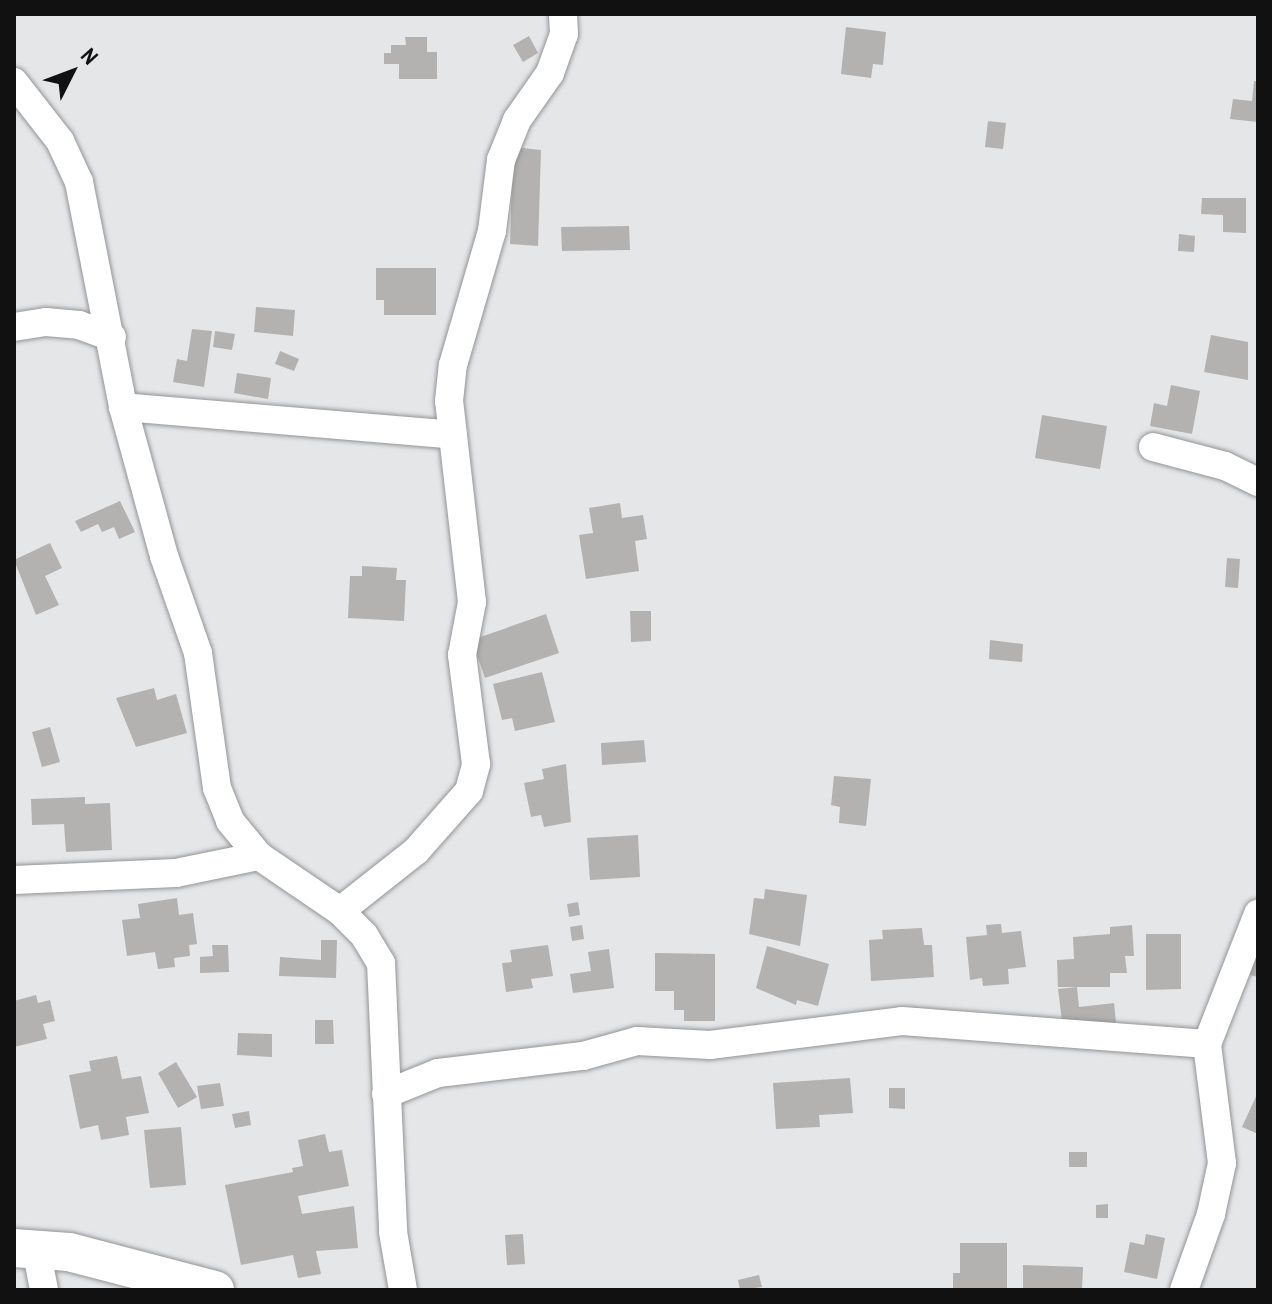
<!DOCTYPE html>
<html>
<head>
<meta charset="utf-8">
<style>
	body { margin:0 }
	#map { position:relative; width:1272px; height:1304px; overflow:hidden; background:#e5e6e8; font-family:"Archivo Narrow",sans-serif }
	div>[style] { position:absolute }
	.building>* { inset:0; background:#b4b1b1 }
	.roads { filter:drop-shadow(0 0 2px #929495) drop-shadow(0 0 2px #929495) }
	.street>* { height:28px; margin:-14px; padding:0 14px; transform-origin:14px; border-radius:14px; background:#fff }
	.secondary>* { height:38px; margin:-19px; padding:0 19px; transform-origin:19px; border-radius:19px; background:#fff }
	span { translate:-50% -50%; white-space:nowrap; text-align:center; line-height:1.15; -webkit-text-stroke:8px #e5e6e8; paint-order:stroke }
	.frame { position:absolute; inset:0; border:16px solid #111112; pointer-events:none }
	.north { position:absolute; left:32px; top:32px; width:80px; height:80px; -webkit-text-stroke:6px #e5e6e8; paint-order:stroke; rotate:48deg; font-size:22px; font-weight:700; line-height:32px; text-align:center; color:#111112 }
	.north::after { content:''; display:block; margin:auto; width:28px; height:36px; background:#111112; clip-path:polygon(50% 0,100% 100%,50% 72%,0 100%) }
</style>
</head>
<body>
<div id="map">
	<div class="building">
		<i style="clip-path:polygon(846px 27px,886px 32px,883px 65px,873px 64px,871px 78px,841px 74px)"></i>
		<i style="clip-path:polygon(529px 36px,538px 53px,523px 62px,513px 45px)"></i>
		<i style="clip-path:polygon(405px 37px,427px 37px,427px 52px,437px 52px,437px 79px,399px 79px,399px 64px,384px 64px,384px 53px,391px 53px,391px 45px,406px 45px)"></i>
		<i style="clip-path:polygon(1254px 81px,1258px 82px,1258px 122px,1230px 119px,1233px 99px,1252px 101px)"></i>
		<i style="clip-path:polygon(988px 121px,1006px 123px,1003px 149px,985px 147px)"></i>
		<i style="clip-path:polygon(513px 147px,541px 150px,538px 246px,510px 244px)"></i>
		<i style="clip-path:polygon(1202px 198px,1246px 198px,1246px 233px,1223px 232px,1223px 215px,1201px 214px)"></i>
		<i style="clip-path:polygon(629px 226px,630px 250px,562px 251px,561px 227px)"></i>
		<i style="clip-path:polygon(1179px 234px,1195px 236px,1194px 252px,1178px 251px)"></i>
		<i style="clip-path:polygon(376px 268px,436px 268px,436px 315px,384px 315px,384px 300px,376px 300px)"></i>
		<i style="clip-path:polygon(256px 307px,295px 310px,293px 336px,254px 332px)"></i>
		<i style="clip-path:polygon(192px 329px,212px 331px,204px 387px,173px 382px,177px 359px,187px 361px)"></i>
		<i style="clip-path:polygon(215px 331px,235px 334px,232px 350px,213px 347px)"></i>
		<i style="clip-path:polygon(1211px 335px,1248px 342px,1248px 380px,1204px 372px)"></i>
		<i style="clip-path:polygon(280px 351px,299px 359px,294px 371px,275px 364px)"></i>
		<i style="clip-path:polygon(237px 373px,271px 378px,268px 399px,234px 393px)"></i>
		<i style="clip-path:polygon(1171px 385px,1200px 391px,1192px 434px,1150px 426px,1154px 403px,1167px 406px)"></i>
		<i style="clip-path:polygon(1042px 415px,1107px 426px,1100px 469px,1035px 458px)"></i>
		<i style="clip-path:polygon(120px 501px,135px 532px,119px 539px,114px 527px,102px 532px,98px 524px,81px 532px,75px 521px)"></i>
		<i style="clip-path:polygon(620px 503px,622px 518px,643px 515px,647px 539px,635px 541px,639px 571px,586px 579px,579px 535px,593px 533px,589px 508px)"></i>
		<i style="clip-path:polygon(50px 543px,62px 568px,45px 576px,59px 605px,36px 615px,14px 560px)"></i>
		<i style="clip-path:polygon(1227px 558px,1240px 559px,1238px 588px,1225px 587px)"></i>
		<i style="clip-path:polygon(362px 566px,397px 568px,396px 580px,406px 580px,404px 621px,348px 618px,350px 576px,362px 576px)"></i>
		<i style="clip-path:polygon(630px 611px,651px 611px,651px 641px,631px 642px)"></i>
		<i style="clip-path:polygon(546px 614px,559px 653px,485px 678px,472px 640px)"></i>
		<i style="clip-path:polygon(990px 640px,1023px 644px,1022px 662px,989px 659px)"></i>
		<i style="clip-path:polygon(542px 672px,555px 722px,515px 731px,512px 718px,502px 720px,493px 684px)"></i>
		<i style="clip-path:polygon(154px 688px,157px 700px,176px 694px,187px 733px,136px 747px,116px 698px)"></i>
		<i style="clip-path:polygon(50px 727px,60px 762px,42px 767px,32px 732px)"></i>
		<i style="clip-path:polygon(644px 740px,646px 762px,602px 765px,601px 743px)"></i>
		<i style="clip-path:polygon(566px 764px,571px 822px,544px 827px,541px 815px,531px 817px,524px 783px,544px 779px,542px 769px)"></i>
		<i style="clip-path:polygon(834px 776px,871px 779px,866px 826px,839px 823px,840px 807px,831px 805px)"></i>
		<i style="clip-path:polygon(85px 797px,85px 804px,110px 803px,112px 850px,66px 852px,64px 824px,32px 825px,31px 799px)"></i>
		<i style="clip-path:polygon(638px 835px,640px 877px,590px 880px,587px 838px)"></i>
		<i style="clip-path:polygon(765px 889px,807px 895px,800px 946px,749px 934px,754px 898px,764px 899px)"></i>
		<i style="clip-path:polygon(177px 898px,179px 915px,193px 913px,197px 944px,189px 945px,190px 956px,174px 958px,175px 967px,158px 969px,155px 952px,127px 956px,122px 920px,140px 918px,138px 904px)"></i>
		<i style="clip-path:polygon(578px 902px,580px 915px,569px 917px,567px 904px)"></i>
		<i style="clip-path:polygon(1001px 924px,1002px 933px,1021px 931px,1026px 967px,1008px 969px,1009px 984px,983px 986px,982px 978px,970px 980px,966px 937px,987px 935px,986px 925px)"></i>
		<i style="clip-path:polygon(582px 925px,584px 939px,572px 941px,570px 927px)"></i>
		<i style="clip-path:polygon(1132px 925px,1134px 956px,1125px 956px,1127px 973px,1110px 973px,1110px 987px,1058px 987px,1057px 960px,1074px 959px,1073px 937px,1110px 934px,1110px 927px)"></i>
		<i style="clip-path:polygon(922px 928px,924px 945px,932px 945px,934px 977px,871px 981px,869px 940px,883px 939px,882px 930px)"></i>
		<i style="clip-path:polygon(1146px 934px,1181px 934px,1181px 989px,1146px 990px)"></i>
		<i style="clip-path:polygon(321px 940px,337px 940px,336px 978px,279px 976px,280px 957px,321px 960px)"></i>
		<i style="clip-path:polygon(212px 945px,228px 945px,229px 972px,200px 973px,200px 957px,213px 956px)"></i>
		<i style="clip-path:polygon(548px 945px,553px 976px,531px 979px,533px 988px,506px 992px,502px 963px,512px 962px,510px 950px)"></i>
		<i style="clip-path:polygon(767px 946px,829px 964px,818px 1006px,797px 1000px,796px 1005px,756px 988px)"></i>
		<i style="clip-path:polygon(609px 949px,614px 988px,573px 993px,570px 974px,591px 971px,588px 952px)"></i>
		<i style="clip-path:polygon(655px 953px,715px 954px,715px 1021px,684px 1021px,684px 1010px,674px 1010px,674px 991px,655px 991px)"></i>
		<i style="clip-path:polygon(1256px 955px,1258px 955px,1258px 977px,1250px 975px)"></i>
		<i style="clip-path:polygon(1077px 987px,1079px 1007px,1114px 1003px,1116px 1023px,1063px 1029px,1058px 989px)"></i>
		<i style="clip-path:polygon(36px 995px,38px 1003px,50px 1000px,55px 1021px,43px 1024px,47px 1039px,14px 1047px,14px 1001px)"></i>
		<i style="clip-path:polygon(315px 1020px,333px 1020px,334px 1044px,315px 1044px)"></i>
		<i style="clip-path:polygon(238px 1033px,272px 1034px,272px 1057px,237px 1055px)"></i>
		<i style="clip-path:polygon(117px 1056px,122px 1079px,141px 1076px,149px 1113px,126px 1117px,129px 1135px,101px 1140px,98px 1125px,80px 1129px,69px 1075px,91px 1071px,89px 1061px)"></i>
		<i style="clip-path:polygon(176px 1062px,197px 1097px,178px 1108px,158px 1073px)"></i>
		<i style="clip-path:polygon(850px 1078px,853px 1113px,819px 1115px,820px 1127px,776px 1129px,773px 1083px)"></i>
		<i style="clip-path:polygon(220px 1083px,224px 1106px,201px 1109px,197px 1086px)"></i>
		<i style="clip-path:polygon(889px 1088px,905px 1088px,905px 1109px,889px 1108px)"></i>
		<i style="clip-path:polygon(1258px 1092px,1258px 1134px,1242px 1127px)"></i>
		<i style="clip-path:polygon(249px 1111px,251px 1125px,235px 1128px,232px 1114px)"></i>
		<i style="clip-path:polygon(181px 1127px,186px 1185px,150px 1188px,144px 1130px)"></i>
		<i style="clip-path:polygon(325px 1134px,329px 1152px,342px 1150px,349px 1186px,298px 1196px,302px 1214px,354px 1206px,358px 1248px,316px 1251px,321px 1274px,298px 1278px,293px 1255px,241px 1265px,225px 1185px,293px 1172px,292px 1168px,303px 1166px,298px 1140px)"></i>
		<i style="clip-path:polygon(1069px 1152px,1087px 1152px,1087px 1167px,1069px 1167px)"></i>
		<i style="clip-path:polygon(1108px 1204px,1108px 1218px,1096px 1218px,1096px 1205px)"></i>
		<i style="clip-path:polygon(523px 1234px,525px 1264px,507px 1265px,505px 1235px)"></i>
		<i style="clip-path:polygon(1146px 1234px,1165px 1238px,1157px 1279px,1124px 1272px,1130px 1242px,1144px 1245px)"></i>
		<i style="clip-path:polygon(960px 1243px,1007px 1243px,1007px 1290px,953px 1290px,953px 1273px,960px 1273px)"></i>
		<i style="clip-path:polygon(1023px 1265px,1083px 1267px,1082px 1290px,1023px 1290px)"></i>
		<i style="clip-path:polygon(759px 1275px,762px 1287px,740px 1290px,738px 1280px)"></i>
	</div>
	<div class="roads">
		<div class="street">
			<i style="left:14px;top:82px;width:75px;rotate:52.1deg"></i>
			<i style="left:60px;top:141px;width:45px;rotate:65.1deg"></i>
			<i style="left:79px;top:182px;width:229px;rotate:78.9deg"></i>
			<i style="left:123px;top:407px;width:155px;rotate:74.6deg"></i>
			<i style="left:164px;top:556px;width:103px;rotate:70.7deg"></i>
			<i style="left:198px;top:653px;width:136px;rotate:82deg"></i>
			<i style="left:217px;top:788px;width:35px;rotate:68deg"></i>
			<i style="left:230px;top:821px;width:45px;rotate:50.4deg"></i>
			<i style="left:259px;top:856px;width:98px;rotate:34.2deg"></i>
			<i style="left:340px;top:911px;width:34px;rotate:45deg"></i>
			<i style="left:364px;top:935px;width:33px;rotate:59deg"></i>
			<i style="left:381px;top:963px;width:269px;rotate:87.4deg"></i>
			<i style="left:393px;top:1232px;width:59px;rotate:80.2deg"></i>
			<i style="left:14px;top:327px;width:32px;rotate:-9deg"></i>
			<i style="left:46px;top:322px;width:33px;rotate:5deg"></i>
			<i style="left:79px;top:325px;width:35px;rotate:20deg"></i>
			<i style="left:123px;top:407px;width:331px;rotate:4.8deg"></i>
			<i style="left:1153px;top:447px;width:74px;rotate:14.8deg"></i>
			<i style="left:1225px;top:466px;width:37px;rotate:26deg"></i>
			<i style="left:14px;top:880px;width:162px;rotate:-2.5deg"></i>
			<i style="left:176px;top:873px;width:85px;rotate:-11.6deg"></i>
			<i style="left:340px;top:911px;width:97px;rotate:-38.3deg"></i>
			<i style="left:416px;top:851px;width:80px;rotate:-48.5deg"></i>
			<i style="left:469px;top:791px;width:28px;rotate:-75deg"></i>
			<i style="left:476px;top:764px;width:110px;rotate:-97.3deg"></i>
			<i style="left:462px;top:655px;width:54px;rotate:-79.3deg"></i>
			<i style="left:472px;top:602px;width:202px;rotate:-96.5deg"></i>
			<i style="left:449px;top:401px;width:36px;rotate:-84deg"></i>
			<i style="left:453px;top:365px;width:140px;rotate:-73.8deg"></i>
			<i style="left:492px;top:231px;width:72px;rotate:-82.8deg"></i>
			<i style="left:501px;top:160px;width:43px;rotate:-68.2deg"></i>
			<i style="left:517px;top:120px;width:57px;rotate:-54.9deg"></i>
			<i style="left:550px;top:73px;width:41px;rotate:-70.3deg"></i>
			<i style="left:564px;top:34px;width:20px;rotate:-93deg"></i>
			<i style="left:386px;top:1094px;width:56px;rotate:-22deg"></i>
			<i style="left:438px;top:1073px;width:146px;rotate:-6.7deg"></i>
			<i style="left:583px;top:1056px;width:56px;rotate:-15.5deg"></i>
			<i style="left:637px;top:1041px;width:73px;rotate:3.1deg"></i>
			<i style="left:710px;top:1045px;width:193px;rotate:-7.1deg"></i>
			<i style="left:902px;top:1021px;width:306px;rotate:4.3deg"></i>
			<i style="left:36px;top:1248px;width:43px;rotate:79.2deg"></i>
			<i style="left:1184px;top:1290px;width:81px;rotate:-70.4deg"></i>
			<i style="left:1211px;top:1214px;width:52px;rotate:-77.8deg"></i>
			<i style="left:1222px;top:1163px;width:120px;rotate:-97.2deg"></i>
			<i style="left:1207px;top:1044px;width:140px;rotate:-68.6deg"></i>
		</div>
		<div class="secondary">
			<i style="left:14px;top:1248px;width:55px;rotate:4.2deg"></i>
			<i style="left:69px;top:1252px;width:151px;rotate:14.6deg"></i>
		</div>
	</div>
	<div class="frame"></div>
	<div class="north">N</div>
</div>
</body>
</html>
